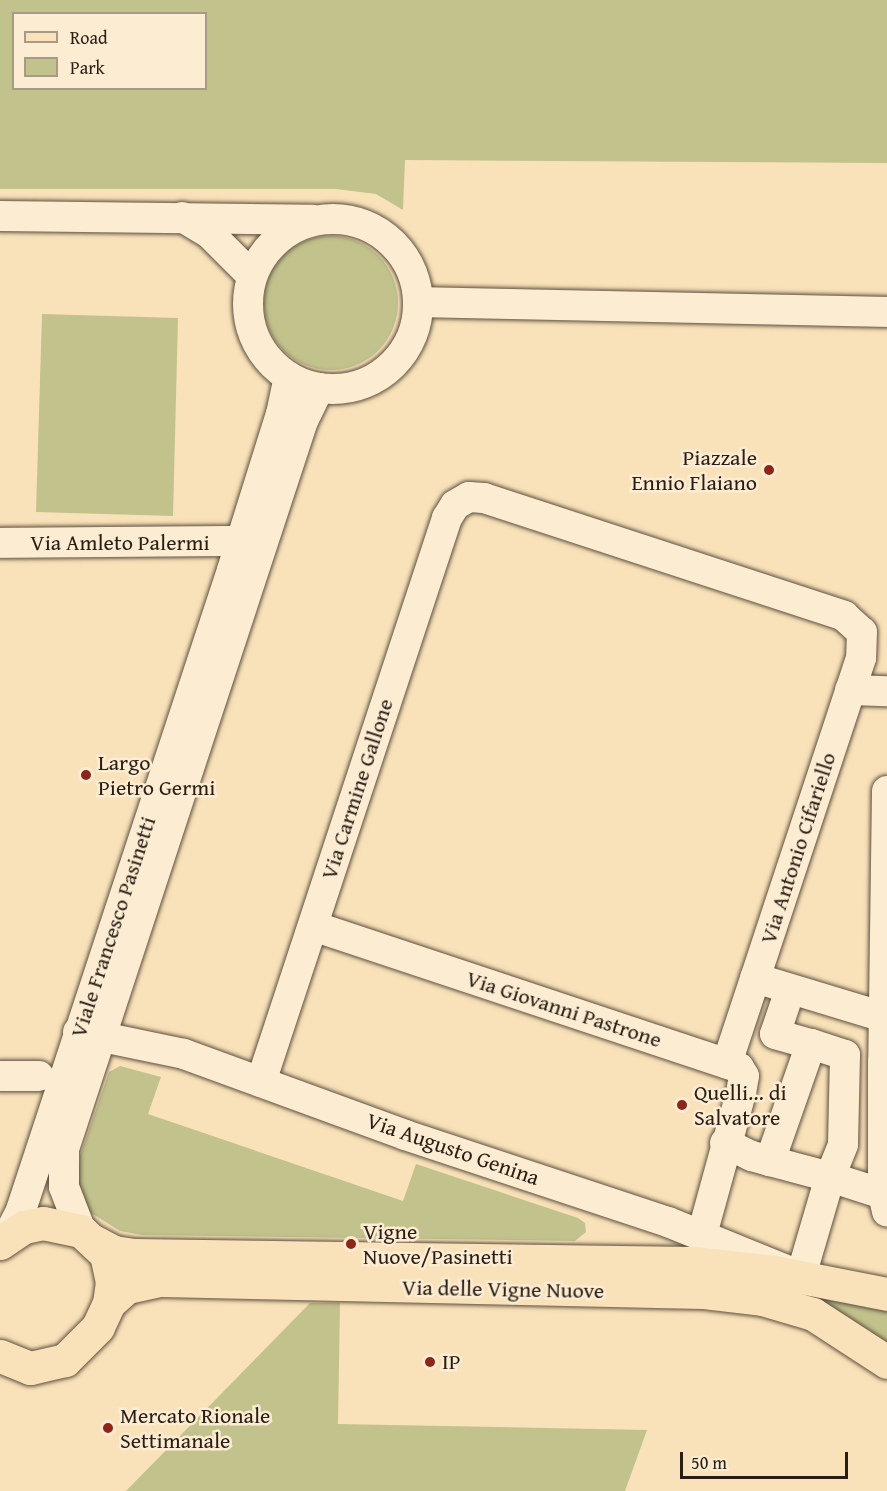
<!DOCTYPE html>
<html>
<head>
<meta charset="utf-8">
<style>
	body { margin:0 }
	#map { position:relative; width:887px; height:1491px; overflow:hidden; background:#f9e2b9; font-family:"Gentium Book Plus",serif }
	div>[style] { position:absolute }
	.green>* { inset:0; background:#c2c28c }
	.round { border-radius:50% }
	.roads { filter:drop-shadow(0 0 2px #5d4f3f) drop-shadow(0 0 2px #5d4f3f) }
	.minor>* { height:30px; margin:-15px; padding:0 15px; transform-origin:15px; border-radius:15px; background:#fbecd2 }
	.minor>.ring { margin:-15px; padding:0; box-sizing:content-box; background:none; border:30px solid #fbecd2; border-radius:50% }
	.major>* { height:33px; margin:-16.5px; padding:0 16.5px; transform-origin:16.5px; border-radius:16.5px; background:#f9e2b9 }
	.dots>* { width:16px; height:16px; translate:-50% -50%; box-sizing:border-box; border:3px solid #fbecd2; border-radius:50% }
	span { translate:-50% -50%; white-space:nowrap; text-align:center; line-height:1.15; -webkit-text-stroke:5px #fbecd2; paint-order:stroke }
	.poi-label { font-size:22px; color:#291e16 }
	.right { translate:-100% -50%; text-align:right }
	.left { translate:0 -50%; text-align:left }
	.street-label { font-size:22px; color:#291e16 }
	.legend { position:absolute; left:12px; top:12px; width:195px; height:78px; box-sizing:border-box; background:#fbecd2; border:2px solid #a79a87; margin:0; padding:8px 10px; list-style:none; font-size:18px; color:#291e16 }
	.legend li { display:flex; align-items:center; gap:12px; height:30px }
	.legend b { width:30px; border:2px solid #a79a87 }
	.scale { position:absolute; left:680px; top:1452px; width:168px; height:27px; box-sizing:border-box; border:3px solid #291e16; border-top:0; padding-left:8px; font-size:18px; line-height:21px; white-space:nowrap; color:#291e16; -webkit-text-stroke:4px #fbecd2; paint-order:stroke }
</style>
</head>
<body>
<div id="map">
	<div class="green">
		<i style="clip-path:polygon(evenodd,0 0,887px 0,887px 163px,405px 160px,403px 210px,376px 194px,336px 189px,0 189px,0 0,14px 14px,206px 14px,206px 88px,14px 88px,14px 14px)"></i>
		<i class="round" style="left:264px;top:236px;width:134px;height:134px"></i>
		<i style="clip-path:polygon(42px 314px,178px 318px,173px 516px,36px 512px)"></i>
		<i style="clip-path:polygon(120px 1066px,161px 1077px,148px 1114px,403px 1201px,416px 1164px,578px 1218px,585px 1223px,586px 1232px,575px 1241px,142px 1235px,120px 1231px,88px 1211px,79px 1194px,78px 1176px,80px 1156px,109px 1072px)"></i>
		<i style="clip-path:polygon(762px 1284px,887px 1308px,887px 1347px)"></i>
		<i style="clip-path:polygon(310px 1303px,340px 1303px,338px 1424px,647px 1430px,625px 1491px,126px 1491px)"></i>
	</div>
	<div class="roads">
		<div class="minor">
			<i style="left:0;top:216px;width:312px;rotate:0.7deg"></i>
			<i style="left:182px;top:217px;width:33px;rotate:31deg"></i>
			<i style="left:210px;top:234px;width:59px;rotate:45deg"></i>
			<i class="ring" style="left:248px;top:219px;width:140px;height:140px"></i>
			<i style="left:418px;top:302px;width:469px;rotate:1.2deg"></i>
			<i style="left:0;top:543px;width:241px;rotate:-0.5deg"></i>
			<i style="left:850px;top:690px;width:37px;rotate:2deg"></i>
			<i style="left:887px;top:791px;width:271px;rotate:90.8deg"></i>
			<i style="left:883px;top:1062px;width:132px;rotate:90deg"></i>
			<i style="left:883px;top:1194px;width:18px;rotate:77deg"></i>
			<i style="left:313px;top:926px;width:449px;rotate:18.4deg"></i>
			<i style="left:739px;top:1068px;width:9px;rotate:58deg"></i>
			<i style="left:744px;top:1076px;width:17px;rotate:100deg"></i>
			<i style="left:741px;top:1093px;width:147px;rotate:105.4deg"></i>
			<i style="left:755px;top:978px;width:134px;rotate:16.9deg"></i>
			<i style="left:790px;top:990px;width:46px;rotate:108.8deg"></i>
			<i style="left:775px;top:1034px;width:37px;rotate:16deg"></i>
			<i style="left:78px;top:1032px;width:108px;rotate:11.7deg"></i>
			<i style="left:184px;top:1054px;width:235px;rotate:20.1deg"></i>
			<i style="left:405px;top:1135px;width:277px;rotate:18.3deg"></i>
			<i style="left:668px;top:1222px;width:144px;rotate:22.1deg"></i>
			<i style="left:801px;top:1276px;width:103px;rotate:-73.7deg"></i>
			<i style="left:830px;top:1177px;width:56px;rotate:17.8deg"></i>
			<i style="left:0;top:1076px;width:39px"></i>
			<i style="left:261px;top:1082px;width:594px;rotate:-71.75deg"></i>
			<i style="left:447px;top:518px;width:15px;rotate:-58deg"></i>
			<i style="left:455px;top:505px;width:16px;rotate:-30deg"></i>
			<i style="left:469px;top:497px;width:15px;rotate:4deg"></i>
			<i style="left:484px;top:498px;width:379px;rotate:18.1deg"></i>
			<i style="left:844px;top:616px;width:24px;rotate:42deg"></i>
			<i style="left:862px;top:632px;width:26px;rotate:92deg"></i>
			<i style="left:861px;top:658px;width:427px;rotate:108.3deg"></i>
			<i style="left:725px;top:1143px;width:30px;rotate:26deg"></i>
			<i style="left:752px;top:1156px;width:19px;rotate:16deg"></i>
			<i style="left:770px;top:1161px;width:62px;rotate:14.9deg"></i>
			<i style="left:830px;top:1177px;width:35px;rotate:-68deg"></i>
			<i style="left:843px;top:1144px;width:89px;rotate:-88.7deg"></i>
			<i style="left:845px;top:1055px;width:36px;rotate:-162deg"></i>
			<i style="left:811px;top:1044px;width:124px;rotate:109.3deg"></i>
			<i style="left:81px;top:1231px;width:47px;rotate:-111.1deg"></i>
			<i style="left:64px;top:1187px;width:38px;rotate:-90deg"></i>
			<i style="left:64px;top:1149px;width:766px;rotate:-71.83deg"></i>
			<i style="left:303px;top:421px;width:37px;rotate:-64deg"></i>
			<i style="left:9px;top:1234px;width:27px;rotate:-63deg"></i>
			<i style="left:21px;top:1210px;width:674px;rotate:-71.75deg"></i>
			<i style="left:232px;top:570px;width:164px;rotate:-72.6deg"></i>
			<i style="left:281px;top:414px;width:38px;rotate:-78deg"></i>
		</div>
		<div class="major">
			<i style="left:95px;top:1242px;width:21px;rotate:28deg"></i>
			<i style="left:114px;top:1252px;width:20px;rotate:9deg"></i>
			<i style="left:134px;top:1255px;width:560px;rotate:0.82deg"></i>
			<i style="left:694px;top:1263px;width:81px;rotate:6.3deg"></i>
			<i style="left:775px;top:1272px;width:114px;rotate:11.1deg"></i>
			<i style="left:0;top:1243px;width:29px;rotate:-34deg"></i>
			<i style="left:24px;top:1227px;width:19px;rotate:-12deg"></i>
			<i style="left:43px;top:1223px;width:39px;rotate:12deg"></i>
			<i style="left:81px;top:1231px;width:34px;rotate:43deg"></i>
			<i style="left:106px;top:1254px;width:29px;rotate:78deg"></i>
			<i style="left:112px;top:1282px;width:21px;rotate:98deg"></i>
			<i style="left:109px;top:1303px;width:26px;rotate:115deg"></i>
			<i style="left:98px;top:1327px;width:47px;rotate:135deg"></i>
			<i style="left:65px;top:1360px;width:36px;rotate:167deg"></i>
			<i style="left:30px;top:1368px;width:32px;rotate:-158deg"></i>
			<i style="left:109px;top:1303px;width:24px;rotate:-42deg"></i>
			<i style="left:127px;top:1287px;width:35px;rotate:-12deg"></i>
			<i style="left:161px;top:1280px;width:543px;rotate:1.27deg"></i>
			<i style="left:704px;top:1292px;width:58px;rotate:6.9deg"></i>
			<i style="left:762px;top:1299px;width:53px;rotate:16.4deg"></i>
			<i style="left:813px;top:1314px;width:88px;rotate:33deg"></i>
		</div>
	</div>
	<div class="dots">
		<i style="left:769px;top:470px;background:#8f2418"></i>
		<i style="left:86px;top:775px;background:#8f2418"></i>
		<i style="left:682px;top:1105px;background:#8f2418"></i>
		<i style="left:351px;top:1244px;background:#8f2418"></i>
		<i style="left:430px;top:1362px;background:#8f2418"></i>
		<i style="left:108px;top:1428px;background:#8f2418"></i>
	</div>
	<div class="poi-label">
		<span class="right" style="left:757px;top:470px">Piazzale<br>Ennio Flaiano</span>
		<span class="left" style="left:98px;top:775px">Largo<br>Pietro Germi</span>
		<span class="left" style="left:694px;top:1105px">Quelli… di<br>Salvatore</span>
		<span class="left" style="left:363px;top:1244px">Vigne<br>Nuove/Pasinetti</span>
		<span class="left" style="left:442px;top:1362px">IP</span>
		<span class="left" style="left:120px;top:1428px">Mercato Rionale<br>Settimanale</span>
	</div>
	<div class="street-label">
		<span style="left:120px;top:543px">Via Amleto Palermi</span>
		<span style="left:357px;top:789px;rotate:-72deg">Via Carmine Gallone</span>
		<span style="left:798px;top:848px;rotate:-72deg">Via Antonio Cifariello</span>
		<span style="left:113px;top:927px;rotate:-72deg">Viale Francesco Pasinetti</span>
		<span style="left:564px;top:1009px;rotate:18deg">Via Giovanni Pastrone</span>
		<span style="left:453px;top:1149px;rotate:19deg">Via Augusto Genina</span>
		<span style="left:503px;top:1289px;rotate:1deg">Via delle Vigne Nuove</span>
	</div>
	<ul class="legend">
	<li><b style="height:8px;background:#f9e2b9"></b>Road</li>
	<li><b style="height:16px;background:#c2c28c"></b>Park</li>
	</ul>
	<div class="scale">50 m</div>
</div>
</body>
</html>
